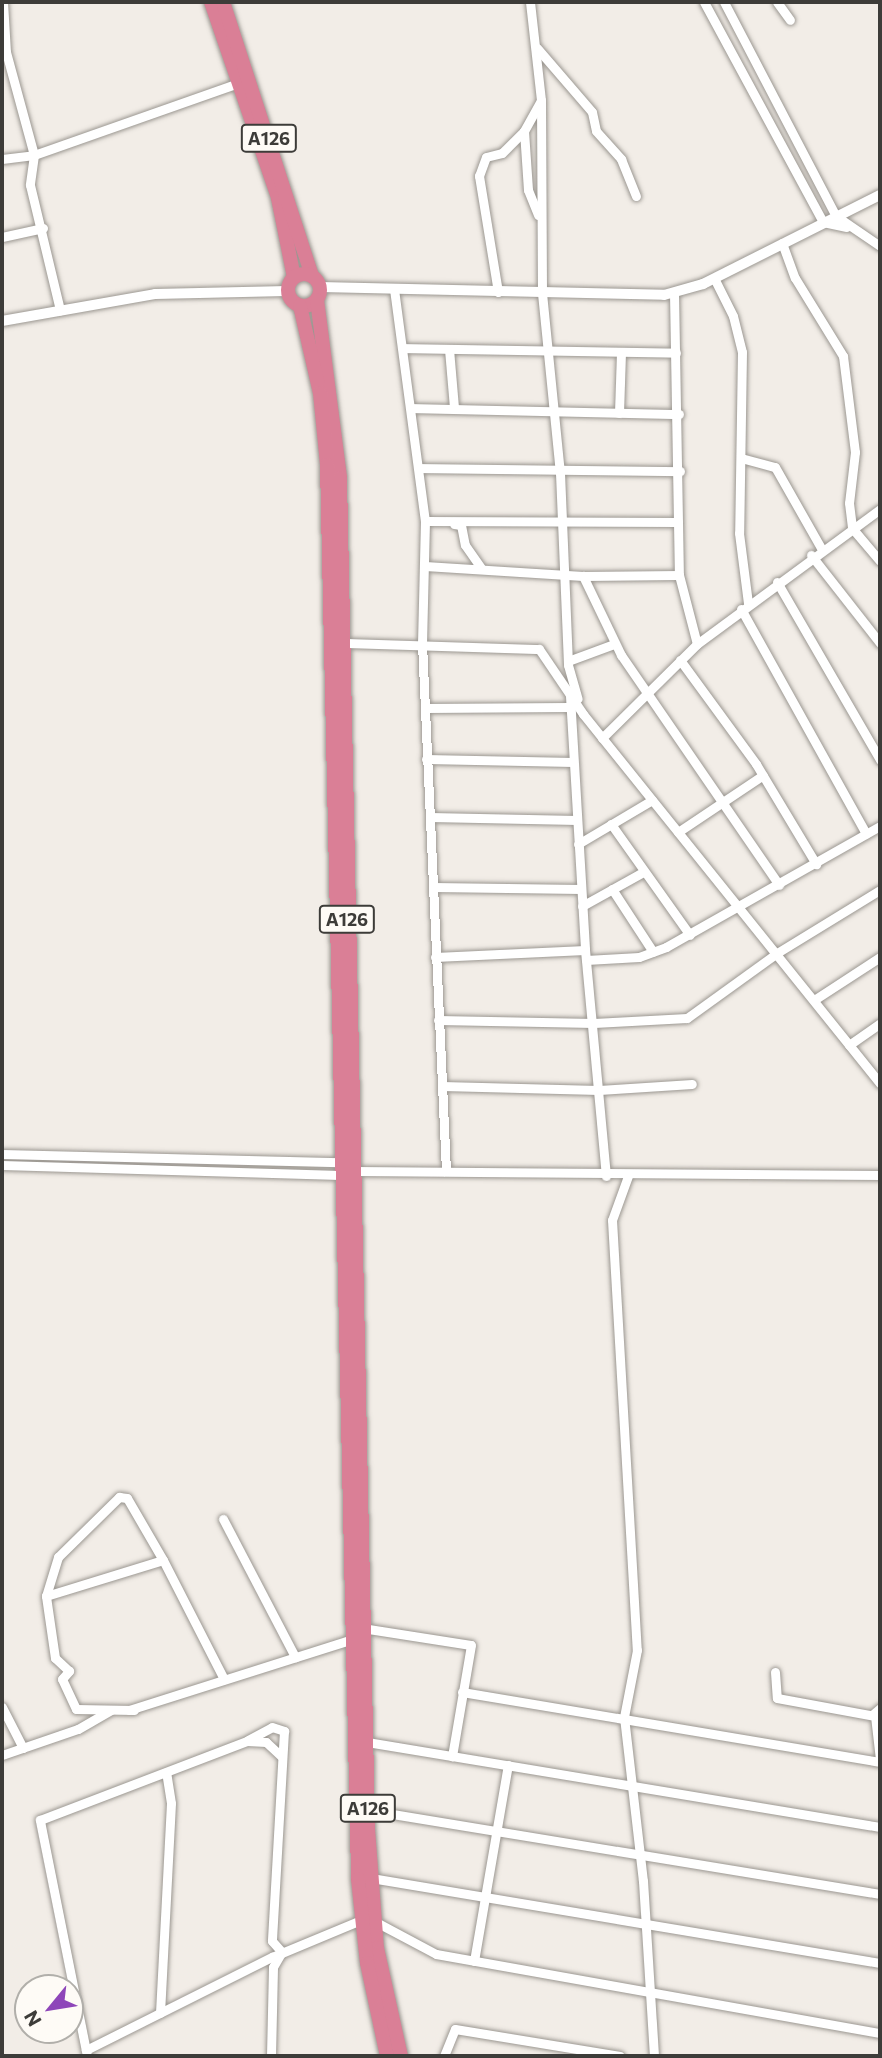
<!DOCTYPE html>
<html>
<head>
<meta charset="utf-8">
<style>
	body { margin:0 }
	#map { position:relative; width:882px; height:2058px; overflow:hidden; background:#f2ede7; font-family:Commissioner,sans-serif }
	div>[style] { position:absolute }
	.roads { filter:drop-shadow(0 0 2px #9b9791) drop-shadow(0 0 2px #9b9791) }
	.minor>* { height:9px; margin:-4.5px; padding:0 4.5px; transform-origin:4.5px; border-radius:4.5px; background:#fff }
	.tertiary>* { height:10px; margin:-5px; padding:0 5px; transform-origin:5px; border-radius:5px; background:#fff }
	.trunk>* { height:14px; margin:-7px; padding:0 7px; transform-origin:7px; border-radius:7px; background:#da7f96 }
	.trunk>.ring { margin:-7px; padding:0; box-sizing:content-box; background:none; border:14px solid #da7f96; border-radius:50% }
	span { translate:-50% -50%; white-space:nowrap; text-align:center; line-height:1.15; -webkit-text-stroke:5px #fefbf6; paint-order:stroke }
	.shield-label span { padding:2px 5px; background:#fefbf6; border:2px solid; border-radius:5px; -webkit-text-stroke-width:0 }
	.shield-label { font-size:18px; color:#3d3c39; font-weight:700 }
	.frame { position:absolute; inset:0; border:4px solid #3d3c39; pointer-events:none }
	.north { position:absolute; left:14px; top:1974px; width:70px; height:70px; box-sizing:border-box; background:#fefbf6; border:2px solid #b1afaa; border-radius:50%; rotate:240deg; font-size:19px; font-weight:700; line-height:28px; text-align:center; color:#3d3c39 }
	.north::after { content:''; display:block; margin:auto; width:24px; height:32px; background:#8e46b9; clip-path:polygon(50% 0,100% 100%,50% 72%,0 100%) }
</style>
</head>
<body>
<div id="map">
	<div class="roads">
		<div class="minor">
			<i style="left:3px;top:2px;width:50px;rotate:86.6deg"></i>
			<i style="left:6px;top:52px;width:107px;rotate:74.8deg"></i>
			<i style="left:34px;top:155px;width:30px;rotate:98deg"></i>
			<i style="left:30px;top:185px;width:129px;rotate:76.5deg"></i>
			<i style="left:530px;top:2px;width:99px;rotate:83.6deg"></i>
			<i style="left:541px;top:100px;width:193px;rotate:89.7deg"></i>
			<i style="left:542px;top:293px;width:181px;rotate:84.3deg"></i>
			<i style="left:560px;top:473px;width:192px;rotate:87.6deg"></i>
			<i style="left:568px;top:665px;width:35px;rotate:74deg"></i>
			<i style="left:704px;top:2px;width:250px;rotate:61.6deg"></i>
			<i style="left:823px;top:222px;width:24px;rotate:12deg"></i>
			<i style="left:724px;top:2px;width:242px;rotate:62.4deg"></i>
			<i style="left:836px;top:216px;width:53px;rotate:34.3deg"></i>
			<i style="left:777px;top:2px;width:22px;rotate:54deg"></i>
			<i style="left:537px;top:48px;width:84px;rotate:49.3deg"></i>
			<i style="left:592px;top:112px;width:19px;rotate:78deg"></i>
			<i style="left:596px;top:131px;width:38px;rotate:48deg"></i>
			<i style="left:621px;top:159px;width:40px;rotate:68deg"></i>
			<i style="left:524px;top:131px;width:59px;rotate:86.1deg"></i>
			<i style="left:528px;top:190px;width:27px;rotate:68deg"></i>
			<i style="left:2px;top:159px;width:32px;rotate:-7deg"></i>
			<i style="left:34px;top:155px;width:216px;rotate:-19.4deg"></i>
			<i style="left:2px;top:237px;width:42px;rotate:-12.4deg"></i>
			<i style="left:782px;top:243px;width:37px;rotate:70deg"></i>
			<i style="left:795px;top:278px;width:92px;rotate:58.4deg"></i>
			<i style="left:843px;top:356px;width:97px;rotate:82.9deg"></i>
			<i style="left:855px;top:452px;width:51px;rotate:96.7deg"></i>
			<i style="left:849px;top:503px;width:25px;rotate:83deg"></i>
			<i style="left:852px;top:528px;width:43px;rotate:49.7deg"></i>
			<i style="left:714px;top:278px;width:42px;rotate:63.4deg"></i>
			<i style="left:733px;top:316px;width:37px;rotate:76deg"></i>
			<i style="left:742px;top:352px;width:181px;rotate:90.9deg"></i>
			<i style="left:739px;top:533px;width:71px;rotate:82.7deg"></i>
			<i style="left:394px;top:289px;width:234px;rotate:82.4deg"></i>
			<i style="left:425px;top:521px;width:122px;rotate:91.4deg"></i>
			<i style="left:422px;top:643px;width:529px;rotate:87.4deg"></i>
			<i style="left:498px;top:292px;width:118px;rotate:-99.3deg"></i>
			<i style="left:479px;top:176px;width:20px;rotate:-70deg"></i>
			<i style="left:486px;top:157px;width:16px;rotate:-14deg"></i>
			<i style="left:502px;top:153px;width:31px;rotate:-45deg"></i>
			<i style="left:524px;top:131px;width:35px;rotate:-61deg"></i>
			<i style="left:674px;top:293px;width:282px;rotate:89deg"></i>
			<i style="left:679px;top:575px;width:71px;rotate:75.4deg"></i>
			<i style="left:403px;top:348px;width:273px;rotate:1deg"></i>
			<i style="left:449px;top:349px;width:58px;rotate:85.1deg"></i>
			<i style="left:413px;top:408px;width:266px;rotate:1.3deg"></i>
			<i style="left:619px;top:413px;width:60px;rotate:-88.1deg"></i>
			<i style="left:741px;top:458px;width:35px;rotate:15deg"></i>
			<i style="left:775px;top:467px;width:93px;rotate:60.4deg"></i>
			<i style="left:419px;top:468px;width:261px;rotate:0.7deg"></i>
			<i style="left:425px;top:521px;width:253px;rotate:0.2deg"></i>
			<i style="left:454px;top:524px;width:7px;rotate:8deg"></i>
			<i style="left:461px;top:525px;width:20px;rotate:79deg"></i>
			<i style="left:465px;top:545px;width:29px;rotate:55deg"></i>
			<i style="left:811px;top:555px;width:112px;rotate:51.9deg"></i>
			<i style="left:425px;top:566px;width:158px;rotate:3.6deg"></i>
			<i style="left:583px;top:576px;width:96px;rotate:-0.6deg"></i>
			<i style="left:583px;top:576px;width:88px;rotate:64.3deg"></i>
			<i style="left:621px;top:655px;width:279px;rotate:55.5deg"></i>
			<i style="left:777px;top:582px;width:206px;rotate:59.9deg"></i>
			<i style="left:741px;top:609px;width:257px;rotate:60.9deg"></i>
			<i style="left:343px;top:643px;width:196px;rotate:1.8deg"></i>
			<i style="left:539px;top:649px;width:78px;rotate:55.9deg"></i>
			<i style="left:583px;top:714px;width:474px;rotate:51.2deg"></i>
			<i style="left:680px;top:660px;width:129px;rotate:53.8deg"></i>
			<i style="left:756px;top:764px;width:117px;rotate:59deg"></i>
			<i style="left:568px;top:661px;width:49px;rotate:-20.3deg"></i>
			<i style="left:570px;top:696px;width:254px;rotate:86.6deg"></i>
			<i style="left:585px;top:950px;width:227px;rotate:84.7deg"></i>
			<i style="left:425px;top:708px;width:145px;rotate:-0.4deg"></i>
			<i style="left:602px;top:738px;width:134px;rotate:-44.7deg"></i>
			<i style="left:697px;top:644px;width:227px;rotate:-36.4deg"></i>
			<i style="left:426px;top:759px;width:147px;rotate:1.2deg"></i>
			<i style="left:430px;top:817px;width:147px;rotate:1.2deg"></i>
			<i style="left:611px;top:824px;width:136px;rotate:54.6deg"></i>
			<i style="left:678px;top:832px;width:102px;rotate:-33.8deg"></i>
			<i style="left:578px;top:844px;width:86px;rotate:-30.7deg"></i>
			<i style="left:433px;top:887px;width:148px;rotate:0.8deg"></i>
			<i style="left:612px;top:889px;width:75px;rotate:56.9deg"></i>
			<i style="left:582px;top:906px;width:70px;rotate:-29.1deg"></i>
			<i style="left:435px;top:957px;width:150px;rotate:-2.7deg"></i>
			<i style="left:586px;top:960px;width:53px;rotate:-3.2deg"></i>
			<i style="left:639px;top:957px;width:29px;rotate:-20deg"></i>
			<i style="left:666px;top:947px;width:246px;rotate:-29.5deg"></i>
			<i style="left:814px;top:1000px;width:79px;rotate:-33.1deg"></i>
			<i style="left:438px;top:1020px;width:156px;rotate:1.1deg"></i>
			<i style="left:594px;top:1023px;width:93px;rotate:-3.1deg"></i>
			<i style="left:687px;top:1018px;width:111px;rotate:-35.8deg"></i>
			<i style="left:777px;top:953px;width:121px;rotate:-31.5deg"></i>
			<i style="left:849px;top:1045px;width:38px;rotate:-35deg"></i>
			<i style="left:442px;top:1086px;width:157px;rotate:1.5deg"></i>
			<i style="left:599px;top:1090px;width:93px;rotate:-3.7deg"></i>
			<i style="left:2px;top:1154px;width:338px;rotate:1.4deg"></i>
			<i style="left:2px;top:1165px;width:338px;rotate:1.7deg"></i>
			<i style="left:355px;top:1171px;width:525px;rotate:0.44deg"></i>
			<i style="left:628px;top:1176px;width:47px;rotate:110deg"></i>
			<i style="left:612px;top:1220px;width:431px;rotate:86.7deg"></i>
			<i style="left:637px;top:1650px;width:68px;rotate:101deg"></i>
			<i style="left:624px;top:1717px;width:165px;rotate:83.4deg"></i>
			<i style="left:643px;top:1881px;width:175px;rotate:86.4deg"></i>
			<i style="left:223px;top:1519px;width:156px;rotate:62.4deg"></i>
			<i style="left:46px;top:1596px;width:122px;rotate:-17.1deg"></i>
			<i style="left:163px;top:1560px;width:134px;rotate:62.9deg"></i>
			<i style="left:362px;top:1628px;width:110px;rotate:8.9deg"></i>
			<i style="left:471px;top:1645px;width:113px;rotate:99.7deg"></i>
			<i style="left:775px;top:1672px;width:26px;rotate:86deg"></i>
			<i style="left:777px;top:1698px;width:100px;rotate:10.4deg"></i>
			<i style="left:875px;top:1716px;width:43px;rotate:83.4deg"></i>
			<i style="left:462px;top:1692px;width:424px;rotate:9.5deg"></i>
			<i style="left:2px;top:1707px;width:46px;rotate:62.9deg"></i>
			<i style="left:129px;top:1710px;width:232px;rotate:-17.6deg"></i>
			<i style="left:134px;top:1710px;width:58px;rotate:-179deg"></i>
			<i style="left:76px;top:1709px;width:33px;rotate:-115deg"></i>
			<i style="left:62px;top:1679px;width:11px;rotate:-49deg"></i>
			<i style="left:69px;top:1671px;width:19px;rotate:-137deg"></i>
			<i style="left:55px;top:1658px;width:63px;rotate:-98.3deg"></i>
			<i style="left:46px;top:1596px;width:41px;rotate:-72.9deg"></i>
			<i style="left:58px;top:1557px;width:86px;rotate:-44.5deg"></i>
			<i style="left:119px;top:1497px;width:8px;rotate:7deg"></i>
			<i style="left:127px;top:1498px;width:72px;rotate:59.9deg"></i>
			<i style="left:872px;top:1715px;width:11px;rotate:-41deg"></i>
			<i style="left:248px;top:1740px;width:27px;rotate:-28deg"></i>
			<i style="left:272px;top:1727px;width:13px;rotate:18deg"></i>
			<i style="left:284px;top:1731px;width:210px;rotate:93.3deg"></i>
			<i style="left:272px;top:1941px;width:15px;rotate:48deg"></i>
			<i style="left:367px;top:1742px;width:520px;rotate:9.41deg"></i>
			<i style="left:2px;top:1755px;width:80px;rotate:-18.9deg"></i>
			<i style="left:78px;top:1729px;width:38px;rotate:-30deg"></i>
			<i style="left:368px;top:1810px;width:519px;rotate:9.32deg"></i>
			<i style="left:371px;top:1878px;width:516px;rotate:9.48deg"></i>
			<i style="left:474px;top:1961px;width:199px;rotate:-80.2deg"></i>
			<i style="left:160px;top:2013px;width:210px;rotate:-87deg"></i>
			<i style="left:171px;top:1803px;width:31px;rotate:-99deg"></i>
			<i style="left:86px;top:2050px;width:208px;rotate:-26.6deg"></i>
			<i style="left:272px;top:1957px;width:96px;rotate:-22.6deg"></i>
			<i style="left:361px;top:1920px;width:13px;rotate:4deg"></i>
			<i style="left:374px;top:1921px;width:70px;rotate:28deg"></i>
			<i style="left:436px;top:1954px;width:451px;rotate:10.1deg"></i>
			<i style="left:87px;top:2056px;width:241px;rotate:-101.3deg"></i>
			<i style="left:40px;top:1820px;width:222px;rotate:-20.9deg"></i>
			<i style="left:247px;top:1741px;width:19px;rotate:3deg"></i>
			<i style="left:266px;top:1742px;width:22px;rotate:43deg"></i>
			<i style="left:271px;top:2056px;width:89px;rotate:-88.7deg"></i>
			<i style="left:273px;top:1967px;width:16px;rotate:-60deg"></i>
			<i style="left:444px;top:2056px;width:29px;rotate:-68deg"></i>
			<i style="left:455px;top:2029px;width:167px;rotate:9.3deg"></i>
		</div>
		<div class="tertiary">
			<i style="left:320px;top:287px;width:344px;rotate:1.3deg"></i>
			<i style="left:664px;top:295px;width:41px;rotate:-15.8deg"></i>
			<i style="left:703px;top:284px;width:198px;rotate:-26.7deg"></i>
			<i style="left:2px;top:321px;width:155px;rotate:-10deg"></i>
			<i style="left:155px;top:294px;width:132px;rotate:-1.3deg"></i>
		</div>
		<div class="trunk">
			<i style="left:211px;top:2px;width:207px;rotate:71.1deg"></i>
			<i style="left:278px;top:198px;width:81px;rotate:78.6deg"></i>
			<i style="left:223px;top:2px;width:288px;rotate:72deg"></i>
			<i class="ring" style="left:288px;top:274px;width:18px;height:18px"></i>
			<i style="left:317px;top:300px;width:179px;rotate:82.6deg"></i>
			<i style="left:340px;top:478px;width:1351px;rotate:88.81deg"></i>
			<i style="left:368px;top:1829px;width:119px;rotate:85.7deg"></i>
			<i style="left:377px;top:1948px;width:111px;rotate:77.5deg"></i>
			<i style="left:300px;top:306px;width:89px;rotate:77.1deg"></i>
			<i style="left:320px;top:393px;width:72px;rotate:84.4deg"></i>
			<i style="left:327px;top:465px;width:1414px;rotate:88.74deg"></i>
			<i style="left:358px;top:1879px;width:84px;rotate:83.9deg"></i>
			<i style="left:367px;top:1963px;width:95px;rotate:77.9deg"></i>
		</div>
	</div>
	<div class="shield-label">
		<span style="left:269px;top:138px">A126</span>
		<span style="left:347px;top:919px">A126</span>
		<span style="left:368px;top:1808px">A126</span>
	</div>
	<div class="frame"></div>
	<div class="north">N</div>
</div>
</body>
</html>
